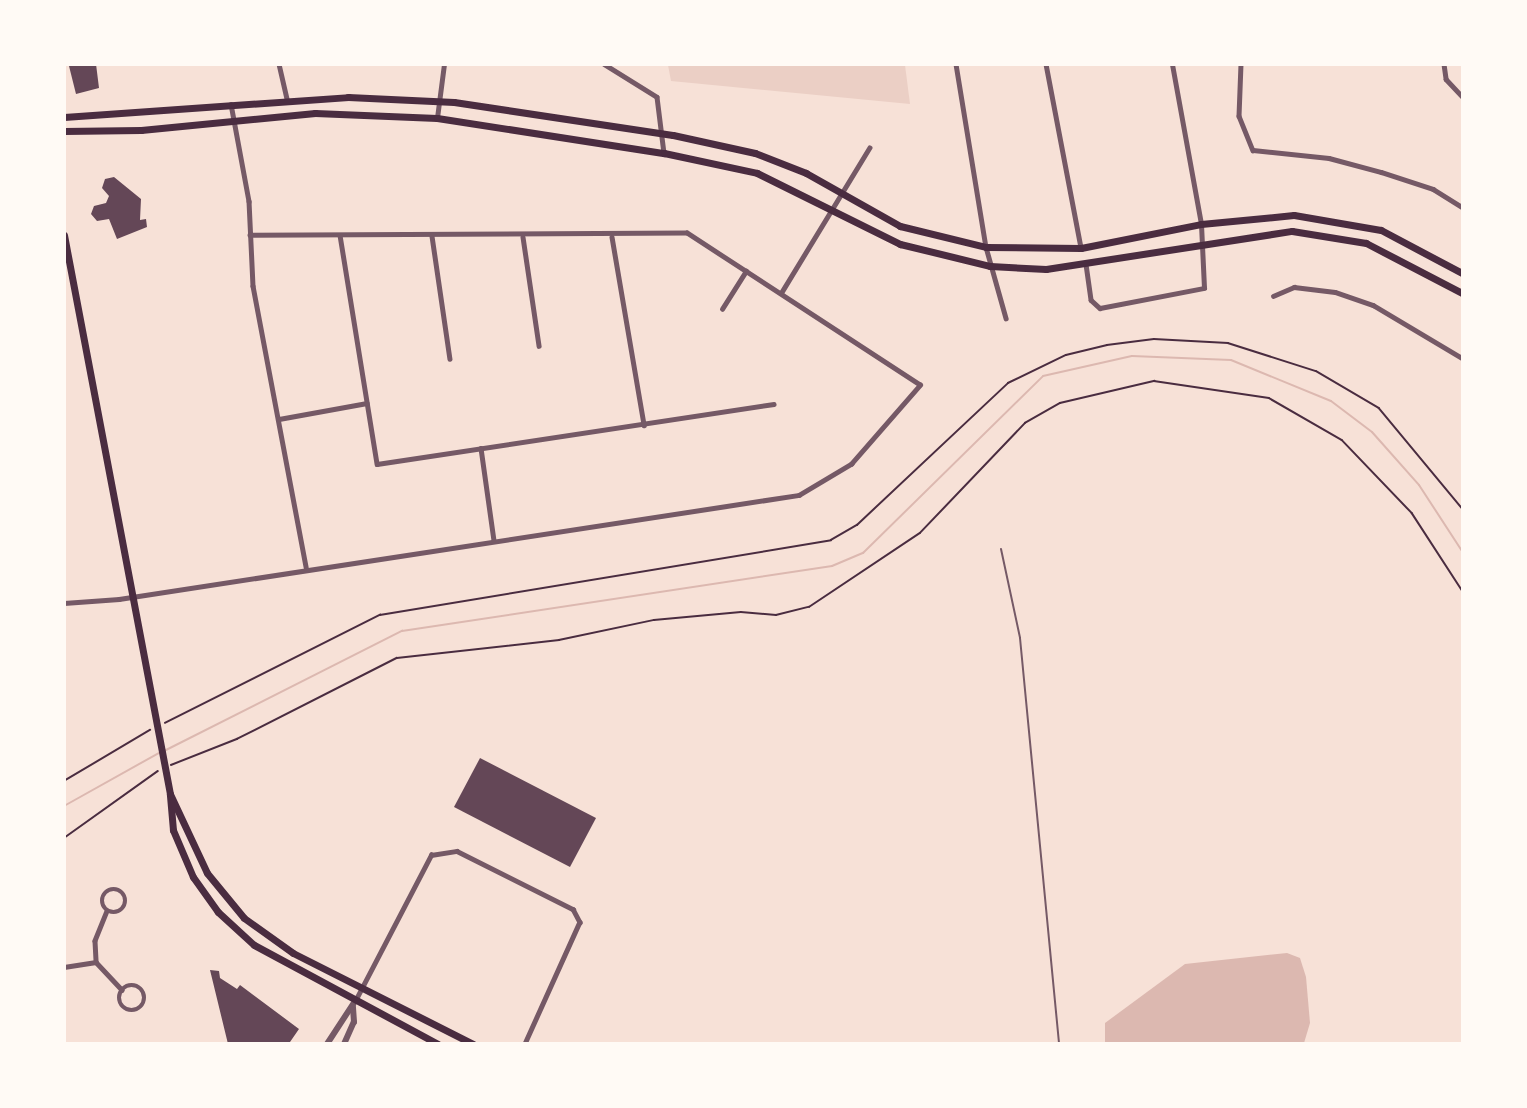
<!DOCTYPE html>
<html>
<head>
<meta charset="utf-8">
<style>
	body { margin:0 }
	#map { position:relative; width:1527px; height:1108px; overflow:hidden; background:#f7e1d7; font-family:Montserrat,sans-serif }
	div>[style] { position:absolute }
	.green>* { inset:0; background:#ebcfc5 }
	.water>* { inset:0; background:#dcb8b0 }
	.stream>* { height:2px; margin:-1px; padding:0 1px; transform-origin:1px; border-radius:1px; background:#dcb8b0 }
	.building>* { inset:0; background:#644757 }
	.path>* { height:1.5px; margin:-0.75px; padding:0 0.75px; transform-origin:0.75px; border-radius:0.75px; background:#4a2c40 }
	.service>* { height:2px; margin:-1px; padding:0 1px; transform-origin:1px; border-radius:1px; background:#755966 }
	.minor>* { height:4.5px; margin:-2.25px; padding:0 2.25px; transform-origin:2.25px; border-radius:2.25px; background:#755966 }
	.minor>.ring { margin:-2.25px; padding:0; box-sizing:content-box; background:none; border:4.5px solid #755966; border-radius:50% }
	.tertiary>* { height:6px; margin:-3px; padding:0 3px; transform-origin:3px; border-radius:3px; background:#755966 }
	.secondary>* { height:7px; margin:-3.5px; padding:0 3.5px; transform-origin:3.5px; border-radius:3.5px; background:#4a2c40 }
	span { translate:-50% -50%; white-space:nowrap; text-align:center; line-height:1.15; -webkit-text-stroke:4.5px #fffaf5; paint-order:stroke }
	.frame { position:absolute; inset:0; border:66px solid #fffaf5; pointer-events:none }
</style>
</head>
<body>
<div id="map">
	<div class="green">
		<i style="clip-path:polygon(668px 65px,905px 65px,910px 104px,671px 81px)"></i>
	</div>
	<div class="water">
		<i style="clip-path:polygon(1287px 953px,1300px 958px,1306px 977px,1310px 1023px,1304px 1043px,1105px 1043px,1105px 1023px,1185px 964px)"></i>
	</div>
	<div class="stream">
		<i style="left:164px;top:751px;width:267px;rotate:-26.8deg"></i>
		<i style="left:402px;top:631px;width:435px;rotate:-8.6deg"></i>
		<i style="left:832px;top:566px;width:34px;rotate:-23deg"></i>
		<i style="left:863px;top:553px;width:252px;rotate:-44.5deg"></i>
		<i style="left:1043px;top:376px;width:91px;rotate:-12.7deg"></i>
		<i style="left:1132px;top:356px;width:99px;rotate:2.3deg"></i>
		<i style="left:1231px;top:360px;width:108px;rotate:22.3deg"></i>
		<i style="left:1331px;top:401px;width:51px;rotate:37.1deg"></i>
		<i style="left:1372px;top:432px;width:71px;rotate:48.4deg"></i>
		<i style="left:1419px;top:485px;width:79px;rotate:56.9deg"></i>
		<i style="left:64px;top:806px;width:109px;rotate:-29.2deg"></i>
	</div>
	<div class="building">
		<i style="clip-path:polygon(96px 64px,99px 88px,76px 94px,69px 66px)"></i>
		<i style="clip-path:polygon(114px 177px,141px 199px,140px 220px,146px 219px,147px 227px,117px 239px,109px 219px,97px 221px,91px 214px,94px 206px,106px 203px,109px 196px,102px 188px,105px 179px)"></i>
		<i style="clip-path:polygon(480px 758px,596px 818px,570px 867px,454px 807px)"></i>
		<i style="clip-path:polygon(210px 970px,219px 971px,220px 978px,237px 989px,240px 985px,299px 1029px,290px 1042px,228px 1044px)"></i>
	</div>
	<div class="path">
		<i style="left:165px;top:723px;width:241px;rotate:-26.7deg"></i>
		<i style="left:380px;top:615px;width:457px;rotate:-9.4deg"></i>
		<i style="left:831px;top:540px;width:30px;rotate:-30deg"></i>
		<i style="left:857px;top:525px;width:207px;rotate:-43.2deg"></i>
		<i style="left:1008px;top:383px;width:64px;rotate:-25.8deg"></i>
		<i style="left:1066px;top:355px;width:42px;rotate:-13.7deg"></i>
		<i style="left:1107px;top:345px;width:47px;rotate:-7.3deg"></i>
		<i style="left:1154px;top:339px;width:74px;rotate:3.1deg"></i>
		<i style="left:1228px;top:343px;width:92px;rotate:17.7deg"></i>
		<i style="left:1316px;top:371px;width:73px;rotate:30.4deg"></i>
		<i style="left:1379px;top:408px;width:130px;rotate:50.3deg"></i>
		<i style="left:171px;top:765px;width:71px;rotate:-21.5deg"></i>
		<i style="left:237px;top:739px;width:179px;rotate:-26.9deg"></i>
		<i style="left:397px;top:658px;width:163px;rotate:-6.3deg"></i>
		<i style="left:559px;top:640px;width:97px;rotate:-11.9deg"></i>
		<i style="left:654px;top:620px;width:87px;rotate:-5.3deg"></i>
		<i style="left:741px;top:612px;width:35px;rotate:5deg"></i>
		<i style="left:776px;top:615px;width:34px;rotate:-14deg"></i>
		<i style="left:809px;top:607px;width:133px;rotate:-33.7deg"></i>
		<i style="left:920px;top:533px;width:152px;rotate:-46.3deg"></i>
		<i style="left:1025px;top:423px;width:40px;rotate:-29.7deg"></i>
		<i style="left:1060px;top:403px;width:97px;rotate:-13.2deg"></i>
		<i style="left:1154px;top:381px;width:116px;rotate:8.4deg"></i>
		<i style="left:1269px;top:398px;width:84px;rotate:29.9deg"></i>
		<i style="left:1342px;top:440px;width:101px;rotate:46.2deg"></i>
		<i style="left:1412px;top:513px;width:92px;rotate:57deg"></i>
		<i style="left:64px;top:781px;width:100px;rotate:-30.7deg"></i>
		<i style="left:64px;top:838px;width:115px;rotate:-35.5deg"></i>
	</div>
	<div class="service">
		<i style="left:1001px;top:549px;width:91px;rotate:77.9deg"></i>
		<i style="left:1020px;top:638px;width:408px;rotate:84.5deg"></i>
	</div>
	<div class="minor">
		<i style="left:279px;top:64px;width:37px;rotate:77deg"></i>
		<i style="left:604px;top:64px;width:62px;rotate:31.9deg"></i>
		<i style="left:657px;top:97px;width:56px;rotate:82.9deg"></i>
		<i style="left:956px;top:64px;width:185px;rotate:80.7deg"></i>
		<i style="left:986px;top:247px;width:74px;rotate:74.3deg"></i>
		<i style="left:1046px;top:64px;width:187px;rotate:79.2deg"></i>
		<i style="left:1241px;top:64px;width:52px;rotate:92.2deg"></i>
		<i style="left:1239px;top:116px;width:37px;rotate:68deg"></i>
		<i style="left:1253px;top:150px;width:76px;rotate:6deg"></i>
		<i style="left:1329px;top:158px;width:54px;rotate:15.1deg"></i>
		<i style="left:1381px;top:172px;width:55px;rotate:18.1deg"></i>
		<i style="left:1433px;top:189px;width:34px;rotate:32deg"></i>
		<i style="left:1444px;top:64px;width:15px;rotate:82deg"></i>
		<i style="left:1446px;top:79px;width:23px;rotate:47deg"></i>
		<i style="left:231px;top:104px;width:99px;rotate:79.5deg"></i>
		<i style="left:249px;top:201px;width:85px;rotate:87.3deg"></i>
		<i style="left:253px;top:286px;width:286px;rotate:79.3deg"></i>
		<i style="left:437px;top:118px;width:54px;rotate:-82.6deg"></i>
		<i style="left:340px;top:235px;width:232px;rotate:80.8deg"></i>
		<i style="left:377px;top:464px;width:401px;rotate:-8.6deg"></i>
		<i style="left:432px;top:236px;width:124px;rotate:81.7deg"></i>
		<i style="left:523px;top:237px;width:110px;rotate:81.6deg"></i>
		<i style="left:612px;top:237px;width:191px;rotate:80.3deg"></i>
		<i style="left:1086px;top:264px;width:36px;rotate:82deg"></i>
		<i style="left:1091px;top:300px;width:12px;rotate:42deg"></i>
		<i style="left:1100px;top:308px;width:106px;rotate:-10.9deg"></i>
		<i style="left:1204px;top:288px;width:64px;rotate:-92.7deg"></i>
		<i style="left:1201px;top:224px;width:163px;rotate:-100.3deg"></i>
		<i style="left:781px;top:293px;width:170px;rotate:-58.7deg"></i>
		<i style="left:1273px;top:296px;width:23px;rotate:-23deg"></i>
		<i style="left:1294px;top:287px;width:41px;rotate:7deg"></i>
		<i style="left:1335px;top:292px;width:40px;rotate:18.9deg"></i>
		<i style="left:1373px;top:305px;width:104px;rotate:30.8deg"></i>
		<i style="left:722px;top:309px;width:45px;rotate:-57.7deg"></i>
		<i style="left:279px;top:419px;width:89px;rotate:-10.3deg"></i>
		<i style="left:481px;top:448px;width:93px;rotate:82deg"></i>
		<i style="left:64px;top:603px;width:55px;rotate:-4.2deg"></i>
		<i style="left:119px;top:599px;width:688px;rotate:-8.7deg"></i>
		<i style="left:799px;top:495px;width:61px;rotate:-30.8deg"></i>
		<i style="left:851px;top:464px;width:105px;rotate:-48.9deg"></i>
		<i style="left:920px;top:385px;width:278px;rotate:-146.9deg"></i>
		<i style="left:687px;top:233px;width:437px;rotate:179.7deg"></i>
		<i class="ring" style="left:102px;top:889px;width:19.5px;height:19.5px"></i>
		<i style="left:107px;top:911px;width:32px;rotate:112deg"></i>
		<i style="left:95px;top:941px;width:21px;rotate:87deg"></i>
		<i style="left:96px;top:962px;width:38px;rotate:47deg"></i>
		<i style="left:64px;top:967px;width:32px;rotate:-9deg"></i>
		<i class="ring" style="left:119px;top:985px;width:21.5px;height:21.5px"></i>
		<i style="left:355px;top:1001px;width:165px;rotate:-62.5deg"></i>
		<i style="left:431px;top:855px;width:26px;rotate:-9deg"></i>
		<i style="left:457px;top:851px;width:130px;rotate:26.6deg"></i>
		<i style="left:573px;top:909px;width:15px;rotate:62deg"></i>
		<i style="left:580px;top:922px;width:134px;rotate:114.3deg"></i>
	</div>
	<div class="tertiary">
		<i style="left:327px;top:1044px;width:51px;rotate:-56.9deg"></i>
		<i style="left:344px;top:1044px;width:24px;rotate:-66deg"></i>
		<i style="left:354px;top:1022px;width:16px;rotate:-94deg"></i>
	</div>
	<div class="secondary">
		<i style="left:64px;top:117px;width:285px;rotate:-4deg"></i>
		<i style="left:348px;top:97px;width:106px;rotate:2.7deg"></i>
		<i style="left:454px;top:102px;width:221px;rotate:8.6deg"></i>
		<i style="left:673px;top:135px;width:84px;rotate:12.4deg"></i>
		<i style="left:755px;top:153px;width:55px;rotate:21.4deg"></i>
		<i style="left:806px;top:173px;width:108px;rotate:29.4deg"></i>
		<i style="left:900px;top:226px;width:89px;rotate:13.7deg"></i>
		<i style="left:986px;top:247px;width:95px;rotate:0.6deg"></i>
		<i style="left:1081px;top:248px;width:122px;rotate:-11.3deg"></i>
		<i style="left:1201px;top:224px;width:93px;rotate:-5.5deg"></i>
		<i style="left:1294px;top:215px;width:88px;rotate:9.8deg"></i>
		<i style="left:1381px;top:230px;width:92px;rotate:28deg"></i>
		<i style="left:64px;top:131px;width:77px;rotate:-0.7deg"></i>
		<i style="left:141px;top:130px;width:175px;rotate:-5.6deg"></i>
		<i style="left:315px;top:113px;width:122px;rotate:2.3deg"></i>
		<i style="left:437px;top:118px;width:230px;rotate:8.8deg"></i>
		<i style="left:664px;top:153px;width:95px;rotate:12.1deg"></i>
		<i style="left:757px;top:173px;width:160px;rotate:26.4deg"></i>
		<i style="left:900px;top:244px;width:93px;rotate:13.7deg"></i>
		<i style="left:990px;top:266px;width:56px;rotate:3.1deg"></i>
		<i style="left:1046px;top:269px;width:249px;rotate:-8.8deg"></i>
		<i style="left:1292px;top:231px;width:75px;rotate:9.2deg"></i>
		<i style="left:1366px;top:243px;width:108px;rotate:27.5deg"></i>
		<i style="left:64px;top:235px;width:569px;rotate:79.26deg"></i>
		<i style="left:438px;top:1044px;width:209px;rotate:-151.7deg"></i>
		<i style="left:254px;top:945px;width:49px;rotate:-137.5deg"></i>
		<i style="left:218px;top:912px;width:43px;rotate:-125.5deg"></i>
		<i style="left:193px;top:877px;width:51px;rotate:-113.1deg"></i>
		<i style="left:173px;top:830px;width:36px;rotate:-95deg"></i>
		<i style="left:170px;top:794px;width:87px;rotate:64.9deg"></i>
		<i style="left:207px;top:873px;width:58px;rotate:50.6deg"></i>
		<i style="left:244px;top:918px;width:60px;rotate:35.5deg"></i>
		<i style="left:293px;top:953px;width:202px;rotate:26.8deg"></i>
	</div>
	<div class="frame"></div>
</div>
</body>
</html>
